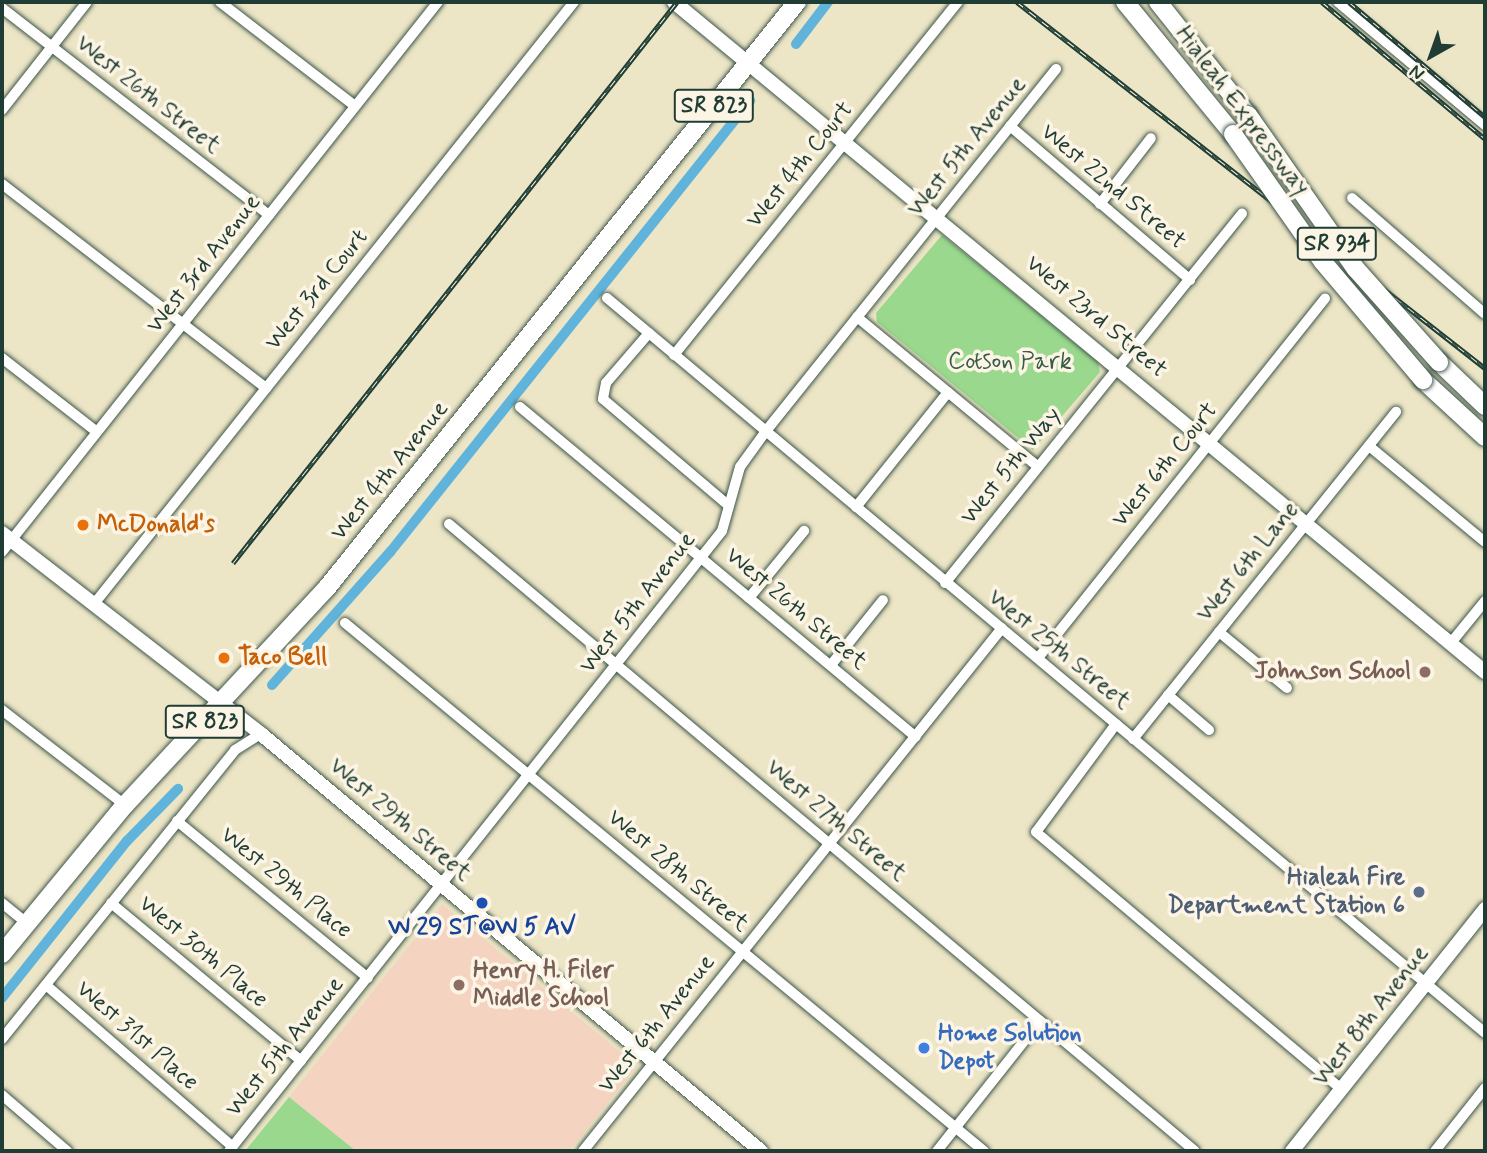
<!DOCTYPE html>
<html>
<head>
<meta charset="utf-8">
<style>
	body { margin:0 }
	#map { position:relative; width:1487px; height:1153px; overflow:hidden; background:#ece5c6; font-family:Mynerve,sans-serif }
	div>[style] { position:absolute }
	.built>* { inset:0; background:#f5d3c1 }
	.green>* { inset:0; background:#9ad88d }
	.canal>* { height:10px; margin:-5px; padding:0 5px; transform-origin:5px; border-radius:5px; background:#60b4dc }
	.roads { filter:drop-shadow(0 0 2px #3e564a) drop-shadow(0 0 2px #3e564a) }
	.minor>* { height:10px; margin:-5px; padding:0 5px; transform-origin:5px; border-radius:5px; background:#fff }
	.tertiary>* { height:14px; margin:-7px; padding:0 7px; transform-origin:7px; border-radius:7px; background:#fff }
	.primary>* { height:18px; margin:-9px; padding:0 9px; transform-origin:9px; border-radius:9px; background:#fff }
	.rail>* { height:5px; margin-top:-2.5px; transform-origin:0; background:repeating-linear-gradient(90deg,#fcf5e5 0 8px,#1f3d34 0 16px); box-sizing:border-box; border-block:2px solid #1f3d34 }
	.bridges { filter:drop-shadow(0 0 2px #3e564a) drop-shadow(0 0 2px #3e564a) }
	.primary-bridge>* { height:18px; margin:-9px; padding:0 9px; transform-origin:9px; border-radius:9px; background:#fff }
	.dots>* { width:19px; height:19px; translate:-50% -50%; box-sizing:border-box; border:4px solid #fcf5e5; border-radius:50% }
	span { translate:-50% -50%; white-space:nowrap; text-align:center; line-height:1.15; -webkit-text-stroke:7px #fcf5e5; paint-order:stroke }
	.shield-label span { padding:2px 5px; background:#fcf5e5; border:2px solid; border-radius:5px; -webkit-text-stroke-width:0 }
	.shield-label { font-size:23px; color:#1f3d34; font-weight:700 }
	.street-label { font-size:24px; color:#1f3d34 }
	.park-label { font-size:24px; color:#385c46 }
	.food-label { font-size:24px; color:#c56008; font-weight:700 }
	.left { translate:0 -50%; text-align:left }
	.education-label { font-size:24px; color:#785e54; font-weight:700 }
	.right { translate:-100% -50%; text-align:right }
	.service-label { font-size:24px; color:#4e5e75; font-weight:700 }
	.transit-label { font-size:24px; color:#164399; font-weight:700 }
	.shop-label { font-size:24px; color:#366cbe; font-weight:700 }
	.frame { position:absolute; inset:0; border:4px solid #1f3d34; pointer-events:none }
	.north { position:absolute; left:1396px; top:21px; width:70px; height:70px; -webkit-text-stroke:5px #fcf5e5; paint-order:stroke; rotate:220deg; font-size:19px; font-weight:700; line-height:28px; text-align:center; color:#1f3d34 }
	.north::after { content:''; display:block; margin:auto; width:24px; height:32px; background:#1f3d34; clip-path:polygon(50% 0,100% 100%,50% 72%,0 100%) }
</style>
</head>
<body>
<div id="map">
	<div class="built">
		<i style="clip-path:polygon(442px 904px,637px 1066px,569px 1151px,356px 1151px,289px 1097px)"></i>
	</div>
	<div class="green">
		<i style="clip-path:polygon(942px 235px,1098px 362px,1100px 372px,1033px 450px,877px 322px,876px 313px)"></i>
		<i style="clip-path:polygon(289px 1097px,356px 1151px,245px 1151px)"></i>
	</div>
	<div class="canal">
		<i style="left:796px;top:44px;width:53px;rotate:-52.7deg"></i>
		<i style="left:272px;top:685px;width:179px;rotate:-48.4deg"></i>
		<i style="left:391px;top:551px;width:576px;rotate:-51.42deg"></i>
		<i style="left:2px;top:998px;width:201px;rotate:-51.5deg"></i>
		<i style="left:127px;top:841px;width:73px;rotate:-45.6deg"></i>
	</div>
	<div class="roads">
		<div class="minor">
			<i style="left:220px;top:2px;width:170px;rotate:37.6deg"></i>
			<i style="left:1338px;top:2px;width:192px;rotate:39.9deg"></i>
			<i style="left:2px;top:8px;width:338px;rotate:37.8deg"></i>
			<i style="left:2px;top:110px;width:137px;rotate:-51.8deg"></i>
			<i style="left:1010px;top:126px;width:237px;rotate:40.5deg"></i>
			<i style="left:2px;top:184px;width:334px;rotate:37.7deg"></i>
			<i style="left:1352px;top:198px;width:176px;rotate:41.1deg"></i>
			<i style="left:1100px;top:204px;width:83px;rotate:-52.3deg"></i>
			<i style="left:607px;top:298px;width:1145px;rotate:39.93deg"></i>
			<i style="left:857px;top:317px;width:234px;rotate:39.6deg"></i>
			<i style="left:649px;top:333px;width:66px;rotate:130.7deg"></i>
			<i style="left:606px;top:383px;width:16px;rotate:101deg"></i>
			<i style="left:603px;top:399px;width:165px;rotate:40.3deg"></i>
			<i style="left:674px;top:355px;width:453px;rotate:-51.2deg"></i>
			<i style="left:2px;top:358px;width:120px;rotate:37.9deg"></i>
			<i style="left:520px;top:407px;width:515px;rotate:39.81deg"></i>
			<i style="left:1369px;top:446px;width:151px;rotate:39.6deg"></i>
			<i style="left:856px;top:507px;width:147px;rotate:-51.3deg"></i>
			<i style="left:449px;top:524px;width:974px;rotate:40.05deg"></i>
			<i style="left:2px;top:552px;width:702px;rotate:-51.6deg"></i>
			<i style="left:945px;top:583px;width:474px;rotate:-51.2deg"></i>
			<i style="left:749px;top:598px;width:87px;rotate:-50.6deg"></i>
			<i style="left:94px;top:604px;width:770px;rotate:-51.43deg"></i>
			<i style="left:345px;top:623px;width:829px;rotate:39.57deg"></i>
			<i style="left:1219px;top:632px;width:88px;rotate:39.5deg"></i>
			<i style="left:1450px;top:644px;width:55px;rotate:-50.9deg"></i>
			<i style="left:1038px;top:658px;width:460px;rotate:-51.4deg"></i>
			<i style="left:831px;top:665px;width:83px;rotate:-51.3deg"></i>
			<i style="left:1168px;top:695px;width:54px;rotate:40.5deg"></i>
			<i style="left:2px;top:710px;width:155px;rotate:37.7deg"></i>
			<i style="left:1116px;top:724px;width:134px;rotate:126.5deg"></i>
			<i style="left:1036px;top:832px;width:400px;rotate:40.1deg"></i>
			<i style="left:1133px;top:739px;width:420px;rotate:-51.2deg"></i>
			<i style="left:177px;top:821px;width:247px;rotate:39.4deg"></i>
			<i style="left:2px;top:903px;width:32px;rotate:39deg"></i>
			<i style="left:111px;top:903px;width:247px;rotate:39.7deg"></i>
			<i style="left:46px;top:985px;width:247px;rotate:40.9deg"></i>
			<i style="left:2px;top:1039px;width:371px;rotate:-51.1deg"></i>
			<i style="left:235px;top:750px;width:31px;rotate:-32deg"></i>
			<i style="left:2px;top:1095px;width:86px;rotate:40.7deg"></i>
			<i style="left:229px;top:1151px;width:792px;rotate:-51.51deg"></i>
			<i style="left:722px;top:531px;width:66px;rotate:-74.3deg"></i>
			<i style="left:740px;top:467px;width:44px;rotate:-54.2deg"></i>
			<i style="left:766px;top:431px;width:464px;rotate:-51.3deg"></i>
			<i style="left:583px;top:1151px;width:670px;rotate:-51.3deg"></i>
			<i style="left:937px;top:1151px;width:166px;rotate:-51.6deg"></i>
			<i style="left:1435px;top:1151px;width:80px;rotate:-51.6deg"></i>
		</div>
		<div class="tertiary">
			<i style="left:674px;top:2px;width:1052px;rotate:39.56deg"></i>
			<i style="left:2px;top:533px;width:328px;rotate:37.8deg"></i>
			<i style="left:261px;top:734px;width:651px;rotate:39.83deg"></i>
			<i style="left:1292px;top:1151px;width:310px;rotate:-51.4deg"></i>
		</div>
		<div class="primary">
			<i style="left:1125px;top:2px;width:171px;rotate:50.7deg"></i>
			<i style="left:1158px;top:2px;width:144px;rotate:51.5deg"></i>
			<i style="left:1439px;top:362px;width:64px;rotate:43.7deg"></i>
			<i style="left:1423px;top:380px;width:84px;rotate:42.6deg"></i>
			<i style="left:2px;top:954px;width:193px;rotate:-50.5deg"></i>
			<i style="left:125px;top:805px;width:295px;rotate:-47.1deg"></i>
			<i style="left:326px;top:589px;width:753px;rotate:-51.26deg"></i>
		</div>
	</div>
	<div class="rail">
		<i style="left:1017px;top:2px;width:594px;rotate:38.03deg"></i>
		<i style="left:1322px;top:2px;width:213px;rotate:40deg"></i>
		<i style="left:1349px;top:2px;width:178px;rotate:40.2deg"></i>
		<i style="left:233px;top:563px;width:715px;rotate:-51.64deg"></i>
	</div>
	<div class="bridges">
		<div class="primary-bridge">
			<i style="left:1248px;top:115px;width:188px;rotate:55deg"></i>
			<i style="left:1356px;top:269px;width:125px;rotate:48.3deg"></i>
			<i style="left:1233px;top:134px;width:156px;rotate:54.9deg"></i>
			<i style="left:1323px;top:262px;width:155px;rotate:49.7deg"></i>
		</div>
	</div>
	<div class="dots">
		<i style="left:83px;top:525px;background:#e8710a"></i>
		<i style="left:224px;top:658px;background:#e8710a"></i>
		<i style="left:1425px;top:672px;background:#8d6e63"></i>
		<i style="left:1419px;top:892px;background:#5c6f8a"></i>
		<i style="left:482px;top:903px;background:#1a4fb4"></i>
		<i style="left:459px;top:985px;background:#8d6e63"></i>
		<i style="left:924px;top:1048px;background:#3f7fe0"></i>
	</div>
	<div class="shield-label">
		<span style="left:714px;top:106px">SR 823</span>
		<span style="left:1337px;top:244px">SR 934</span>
		<span style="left:205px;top:722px">SR 823</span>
	</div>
	<div class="street-label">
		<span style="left:148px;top:95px;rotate:38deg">West 26th Street</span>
		<span style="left:1242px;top:111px;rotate:53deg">Hialeah Expressway</span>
		<span style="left:967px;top:147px;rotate:-51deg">West 5th Avenue</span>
		<span style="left:800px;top:165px;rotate:-51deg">West 4th Court</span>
		<span style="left:1113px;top:187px;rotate:40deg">West 22nd Street</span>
		<span style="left:204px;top:264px;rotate:-52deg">West 3rd Avenue</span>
		<span style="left:317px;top:290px;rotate:-51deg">West 3rd Court</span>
		<span style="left:1096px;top:317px;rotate:40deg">West 23rd Street</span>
		<span style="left:1165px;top:465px;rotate:-51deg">West 6th Court</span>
		<span style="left:1011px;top:466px;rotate:-51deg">West 5th Way</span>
		<span style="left:390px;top:471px;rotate:-51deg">West 4th Avenue</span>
		<span style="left:1248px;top:562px;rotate:-51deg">West 6th Lane</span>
		<span style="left:638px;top:603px;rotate:-52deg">West 5th Avenue</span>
		<span style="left:796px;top:609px;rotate:40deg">West 26th Street</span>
		<span style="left:1059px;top:650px;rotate:39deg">West 25th Street</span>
		<span style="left:400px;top:820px;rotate:40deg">West 29th Street</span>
		<span style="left:836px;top:821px;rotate:40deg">West 27th Street</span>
		<span style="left:678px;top:871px;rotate:40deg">West 28th Street</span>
		<span style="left:286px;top:883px;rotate:39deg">West 29th Place</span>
		<span style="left:203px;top:952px;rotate:40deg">West 30th Place</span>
		<span style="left:1371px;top:1016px;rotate:-52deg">West 8th Avenue</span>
		<span style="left:657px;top:1024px;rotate:-51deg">West 6th Avenue</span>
		<span style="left:137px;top:1036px;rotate:41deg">West 31st Place</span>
		<span style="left:285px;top:1047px;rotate:-51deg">West 5th Avenue</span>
	</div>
	<div class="park-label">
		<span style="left:1010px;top:362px">Cotson Park</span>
	</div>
	<div class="food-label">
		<span class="left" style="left:97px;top:525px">McDonald's</span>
		<span class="left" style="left:238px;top:658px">Taco Bell</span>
	</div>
	<div class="education-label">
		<span class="right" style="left:1411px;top:672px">Johnson School</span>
		<span class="left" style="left:473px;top:985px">Henry H. Filer<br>Middle School</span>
	</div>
	<div class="service-label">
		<span class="right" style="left:1405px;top:892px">Hialeah Fire<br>Department Station 6</span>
	</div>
	<div class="transit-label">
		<span style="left:482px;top:928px">W 29 ST@W 5 AV</span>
	</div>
	<div class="shop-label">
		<span class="left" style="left:938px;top:1048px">Home Solution<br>Depot</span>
	</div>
	<div class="frame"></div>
	<div class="north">N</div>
</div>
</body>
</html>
